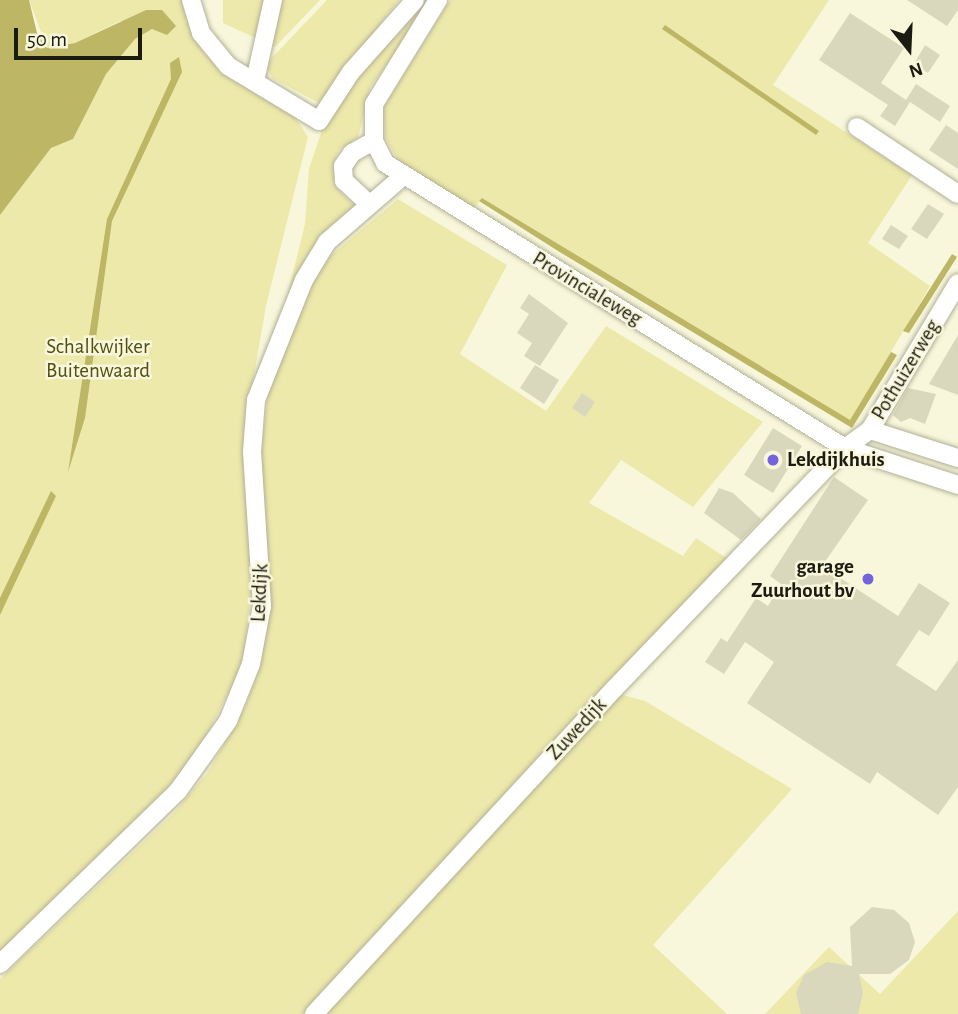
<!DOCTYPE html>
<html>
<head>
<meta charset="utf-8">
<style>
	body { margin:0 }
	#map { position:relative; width:958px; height:1014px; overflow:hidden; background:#f8f7db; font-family:"Alegreya Sans",sans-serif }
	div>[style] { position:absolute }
	.green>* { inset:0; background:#ede9aa }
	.water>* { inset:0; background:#bcb665 }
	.building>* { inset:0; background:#d9d8bc }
	.roads { filter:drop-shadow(0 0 2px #b1b096) drop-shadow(0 0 2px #b1b096) }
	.minor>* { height:18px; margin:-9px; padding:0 9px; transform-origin:9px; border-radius:9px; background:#fff }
	.dots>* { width:19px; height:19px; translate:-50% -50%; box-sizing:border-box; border:4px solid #f8f7db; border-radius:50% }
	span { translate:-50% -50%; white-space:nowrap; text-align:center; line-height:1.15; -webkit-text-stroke:5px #f8f7db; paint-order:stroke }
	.street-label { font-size:21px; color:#1b1b11 }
	.park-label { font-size:21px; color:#534e10 }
	.poi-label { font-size:21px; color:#1b1b11; font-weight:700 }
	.left { translate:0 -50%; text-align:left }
	.right { translate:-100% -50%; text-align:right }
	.north { position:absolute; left:874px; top:14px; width:70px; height:70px; -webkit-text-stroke:5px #f8f7db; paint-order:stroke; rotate:162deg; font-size:19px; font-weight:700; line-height:28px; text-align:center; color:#1b1b11 }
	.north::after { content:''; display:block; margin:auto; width:24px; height:32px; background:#1b1b11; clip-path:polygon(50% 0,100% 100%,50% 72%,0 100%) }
	.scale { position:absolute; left:14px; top:28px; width:128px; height:32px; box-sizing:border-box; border:4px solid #1b1b11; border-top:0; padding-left:9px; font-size:21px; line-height:24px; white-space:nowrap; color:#1b1b11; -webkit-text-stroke:5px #f8f7db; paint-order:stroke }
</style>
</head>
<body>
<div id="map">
	<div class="green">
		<i style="clip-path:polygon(29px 0,190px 0,197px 43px,206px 55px,295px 117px,308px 137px,266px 306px,244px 433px,253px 576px,243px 664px,198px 752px,153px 805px,0 952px,0 215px,51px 148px,73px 139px,106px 74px,135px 39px,144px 31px,176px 26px,120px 21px,75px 43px,47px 48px)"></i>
		<i style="clip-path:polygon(223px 0,320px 0,275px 47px,223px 23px)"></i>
		<i style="clip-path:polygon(327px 0,399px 0,319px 103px,272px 78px,265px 65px)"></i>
		<i style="clip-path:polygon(450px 0,829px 0,773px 85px,912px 175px,868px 243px,930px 286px,850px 421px,482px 198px,472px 211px,401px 165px,385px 138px,384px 107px)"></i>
		<i style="clip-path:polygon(415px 8px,420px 13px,412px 28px,370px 88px,358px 138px,339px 150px,334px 162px,337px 188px,357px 208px,279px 330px,305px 224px,309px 169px,328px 112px)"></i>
		<i style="clip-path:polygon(398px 199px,507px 265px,460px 354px,546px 411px,606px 326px,763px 422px,693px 507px,621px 460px,589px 503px,683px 556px,696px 538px,728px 559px,303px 1014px,0 1014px,0 979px,173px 814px,208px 772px,245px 708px,261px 663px,269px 600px,261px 452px,268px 394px,321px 264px)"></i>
		<i style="clip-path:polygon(619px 694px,645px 701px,792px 789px,653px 945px,727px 1014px,323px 1014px)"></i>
		<i style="clip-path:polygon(958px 911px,958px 1014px,765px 1014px,829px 947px,880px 994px)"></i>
	</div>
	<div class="water">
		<i style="clip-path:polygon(0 0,29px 0,37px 33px,47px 48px,75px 43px,146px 10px,162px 10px,176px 26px,167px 35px,152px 29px,135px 39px,106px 74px,73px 139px,51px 148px,0 215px)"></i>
		<i style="clip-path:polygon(665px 25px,819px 131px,816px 135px,662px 29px)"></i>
		<i style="clip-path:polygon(179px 57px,182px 72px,112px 221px,85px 418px,68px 472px,107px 219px,171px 79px,170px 63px)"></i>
		<i style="clip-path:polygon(482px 198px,850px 420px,891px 352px,897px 355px,852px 428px,558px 251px,479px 201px)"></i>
		<i style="clip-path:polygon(952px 254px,957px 257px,909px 333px,903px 331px)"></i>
		<i style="clip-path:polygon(51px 491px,56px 496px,0 615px,0 598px)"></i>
	</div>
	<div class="building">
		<i style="clip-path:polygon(907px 0,958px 0,958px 10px,947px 26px)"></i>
		<i style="clip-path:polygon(850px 13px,904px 48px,881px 83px,906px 100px,916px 84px,950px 106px,940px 122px,910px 102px,895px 126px,880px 116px,888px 105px,819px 60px)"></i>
		<i style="clip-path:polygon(925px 45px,940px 55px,928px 73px,914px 64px)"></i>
		<i style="clip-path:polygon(946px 125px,958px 133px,958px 169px,929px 150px)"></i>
		<i style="clip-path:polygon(928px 204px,944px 214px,927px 239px,911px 229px)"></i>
		<i style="clip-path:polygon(891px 225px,908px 236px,899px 249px,882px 239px)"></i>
		<i style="clip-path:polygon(529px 294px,568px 323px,540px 366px,524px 356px,532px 343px,517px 333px,529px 314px,520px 308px)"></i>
		<i style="clip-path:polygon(958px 335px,958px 395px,929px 384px)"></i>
		<i style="clip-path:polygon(535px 365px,559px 380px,544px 404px,520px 388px)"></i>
		<i style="clip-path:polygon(908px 388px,936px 394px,925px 424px,910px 418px,901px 422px,893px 415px)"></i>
		<i style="clip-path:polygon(582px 393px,595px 402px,585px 417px,572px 408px)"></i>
		<i style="clip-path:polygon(773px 428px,802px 446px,773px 493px,744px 475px)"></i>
		<i style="clip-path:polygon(834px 477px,868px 500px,822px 566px,898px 616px,919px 583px,950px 603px,929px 636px,919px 630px,896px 665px,936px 691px,958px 660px,958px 787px,938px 815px,877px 772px,870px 784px,747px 703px,774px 662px,745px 642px,724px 674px,705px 662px,721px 638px,727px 642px,756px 598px,768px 606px,781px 584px,770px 576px)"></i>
		<i style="clip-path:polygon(719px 488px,733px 493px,761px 519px,741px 540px,704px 513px)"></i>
		<i style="clip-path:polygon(872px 907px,894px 910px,909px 923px,915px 942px,909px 960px,890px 974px,859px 974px,863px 993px,858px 1014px,801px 1014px,796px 993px,804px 975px,827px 962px,852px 966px,850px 927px)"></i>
	</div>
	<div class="roads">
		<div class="minor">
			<i style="left:191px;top:0;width:34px;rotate:73deg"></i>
			<i style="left:201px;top:33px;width:43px;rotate:50.7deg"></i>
			<i style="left:228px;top:66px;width:106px;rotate:31.1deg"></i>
			<i style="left:319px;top:121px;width:59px;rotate:-56.9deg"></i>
			<i style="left:351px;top:72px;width:96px;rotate:-48.4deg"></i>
			<i style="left:438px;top:0;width:122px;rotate:121.6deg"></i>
			<i style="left:374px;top:104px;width:37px;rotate:90deg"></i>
			<i style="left:374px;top:141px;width:25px;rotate:63deg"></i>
			<i style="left:385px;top:163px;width:541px;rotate:31.78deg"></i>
			<i style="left:845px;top:448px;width:119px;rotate:18.1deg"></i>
			<i style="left:255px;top:81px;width:83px;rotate:-77.5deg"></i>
			<i style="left:857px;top:127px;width:121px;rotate:33.6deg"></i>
			<i style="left:368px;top:203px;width:33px;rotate:-137deg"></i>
			<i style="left:344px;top:181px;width:15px;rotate:-94deg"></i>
			<i style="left:343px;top:166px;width:16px;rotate:-55deg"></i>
			<i style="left:352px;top:153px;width:25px;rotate:-29deg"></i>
			<i style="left:870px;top:430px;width:92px;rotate:17.7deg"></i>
			<i style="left:0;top:964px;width:248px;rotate:-44.2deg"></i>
			<i style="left:178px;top:791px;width:86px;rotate:-54.5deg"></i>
			<i style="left:228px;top:721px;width:61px;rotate:-68deg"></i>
			<i style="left:251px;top:664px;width:59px;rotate:-79.3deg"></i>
			<i style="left:262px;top:606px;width:154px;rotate:-93.7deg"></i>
			<i style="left:252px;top:452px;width:52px;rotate:-85.6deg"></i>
			<i style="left:256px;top:400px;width:129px;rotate:-68.2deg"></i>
			<i style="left:304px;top:280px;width:44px;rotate:-58.8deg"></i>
			<i style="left:327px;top:242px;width:99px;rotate:-40.9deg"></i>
			<i style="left:314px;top:1014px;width:442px;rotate:-47.3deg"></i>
			<i style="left:614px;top:689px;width:334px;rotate:-46.2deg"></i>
			<i style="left:845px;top:448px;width:31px;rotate:-36deg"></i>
			<i style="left:870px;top:430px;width:171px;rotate:-59.1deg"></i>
		</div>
	</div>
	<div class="dots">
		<i style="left:773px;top:460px;background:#7363de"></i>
		<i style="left:868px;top:579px;background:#7363de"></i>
	</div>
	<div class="street-label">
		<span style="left:587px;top:289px;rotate:31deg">Provincialeweg</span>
		<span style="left:906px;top:370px;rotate:-59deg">Pothuizerweg</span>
		<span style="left:260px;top:593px;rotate:-87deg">Lekdijk</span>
		<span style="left:577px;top:729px;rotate:-47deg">Zuwedijk</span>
	</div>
	<div class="park-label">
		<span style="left:98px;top:359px">Schalkwijker<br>Buitenwaard</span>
	</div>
	<div class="poi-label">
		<span class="left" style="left:787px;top:460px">Lekdijkhuis</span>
		<span class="right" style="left:854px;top:579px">garage<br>Zuurhout bv</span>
	</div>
	<div class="north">N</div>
	<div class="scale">50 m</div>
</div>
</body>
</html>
